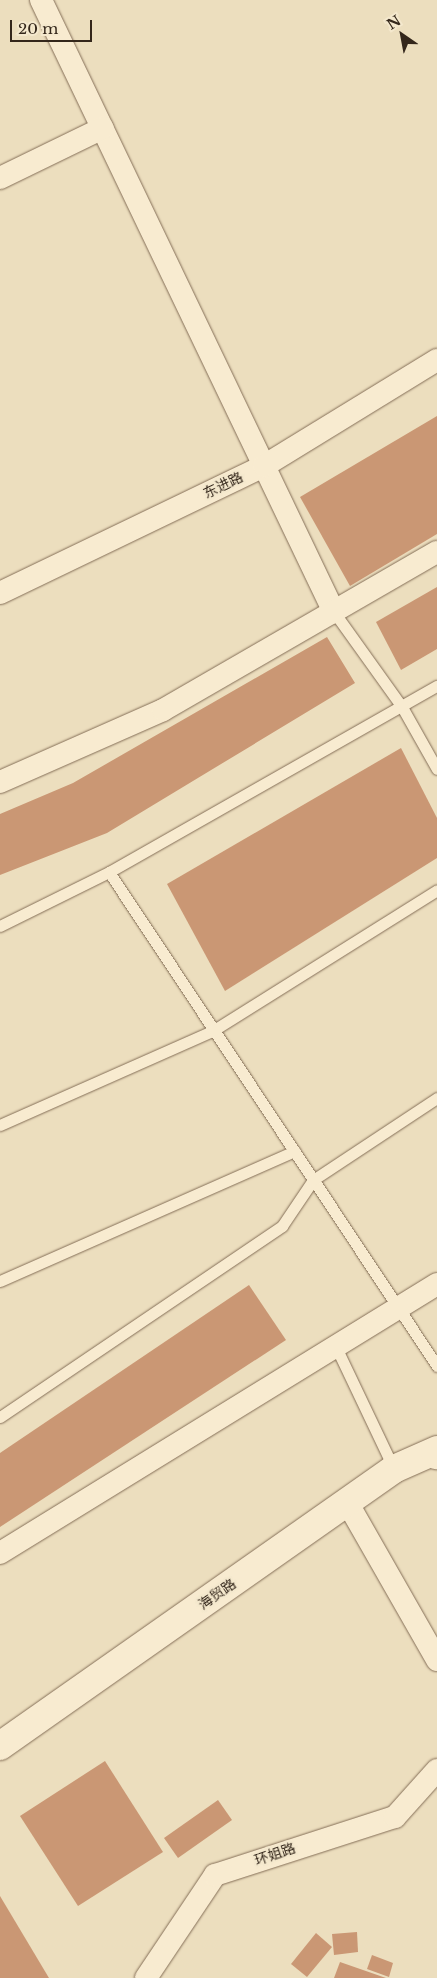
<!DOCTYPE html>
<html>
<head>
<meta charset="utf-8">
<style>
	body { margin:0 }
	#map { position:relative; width:437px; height:1978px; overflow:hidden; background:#ecdebe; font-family:"Libre Baskerville","Noto Sans SC",serif }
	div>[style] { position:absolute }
	.building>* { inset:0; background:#ca9774 }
	.roads { filter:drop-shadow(0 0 1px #846e57) drop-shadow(0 0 1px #846e57) }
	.service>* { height:11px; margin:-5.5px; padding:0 5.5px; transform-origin:5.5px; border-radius:5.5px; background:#f8ebd0 }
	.minor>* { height:22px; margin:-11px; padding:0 11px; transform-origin:11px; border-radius:11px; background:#f8ebd0 }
	.tertiary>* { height:28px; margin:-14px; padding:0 14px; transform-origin:14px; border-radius:14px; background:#f8ebd0 }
	.secondary>* { height:28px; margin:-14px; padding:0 14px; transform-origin:14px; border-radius:14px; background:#f8ebd0 }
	span { translate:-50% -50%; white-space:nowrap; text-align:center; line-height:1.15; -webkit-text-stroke:4.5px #f4e8cd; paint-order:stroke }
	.street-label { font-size:14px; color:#34271b }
	.north { position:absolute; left:377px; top:10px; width:50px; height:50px; -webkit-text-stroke:4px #f4e8cd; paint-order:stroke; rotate:327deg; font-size:14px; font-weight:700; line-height:20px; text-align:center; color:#34271b }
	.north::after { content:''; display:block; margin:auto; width:18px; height:22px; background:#34271b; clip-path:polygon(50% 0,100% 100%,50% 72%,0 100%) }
	.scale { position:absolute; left:10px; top:20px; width:82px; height:22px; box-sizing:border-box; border:2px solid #34271b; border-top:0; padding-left:6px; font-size:15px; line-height:18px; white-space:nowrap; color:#34271b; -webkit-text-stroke:4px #f4e8cd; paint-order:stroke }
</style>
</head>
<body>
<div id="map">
	<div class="building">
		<i style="clip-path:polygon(437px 416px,437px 534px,350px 586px,300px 497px)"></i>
		<i style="clip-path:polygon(437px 587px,437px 649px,401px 670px,376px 622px)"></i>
		<i style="clip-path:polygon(327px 637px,355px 683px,107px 833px,0 875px,0 814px,73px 783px)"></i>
		<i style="clip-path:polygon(401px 748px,437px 818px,437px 858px,225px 991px,167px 884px)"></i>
		<i style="clip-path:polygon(249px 1285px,286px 1340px,0 1527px,0 1453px)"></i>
		<i style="clip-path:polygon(105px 1761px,163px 1852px,78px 1906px,20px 1816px)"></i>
		<i style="clip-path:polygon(218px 1800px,232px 1820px,178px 1858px,164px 1838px)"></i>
		<i style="clip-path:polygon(0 1896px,49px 1978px,0 1978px)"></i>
		<i style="clip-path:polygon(357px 1932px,358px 1952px,334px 1955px,332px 1934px)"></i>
		<i style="clip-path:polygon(316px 1933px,332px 1947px,307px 1977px,291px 1964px)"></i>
		<i style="clip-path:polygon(372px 1955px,393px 1963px,389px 1977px,367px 1969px)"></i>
		<i style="clip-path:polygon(340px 1962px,386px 1978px,334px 1978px)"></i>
	</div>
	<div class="roads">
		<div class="service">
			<i style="left:334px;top:612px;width:117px;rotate:54.4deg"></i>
			<i style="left:402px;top:707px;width:71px;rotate:60.6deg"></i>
			<i style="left:109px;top:872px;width:593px;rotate:56.42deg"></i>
			<i style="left:0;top:926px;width:122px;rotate:-26.4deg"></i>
			<i style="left:109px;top:872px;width:377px;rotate:-29.6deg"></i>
			<i style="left:0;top:1125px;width:234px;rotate:-23.9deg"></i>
			<i style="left:214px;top:1030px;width:263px;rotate:-32.1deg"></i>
			<i style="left:0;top:1281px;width:322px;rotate:-23.8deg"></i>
			<i style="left:336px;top:1347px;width:135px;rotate:64.6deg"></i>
			<i style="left:0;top:1417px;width:341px;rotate:-34.1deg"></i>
			<i style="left:282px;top:1226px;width:55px;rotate:-56deg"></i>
			<i style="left:313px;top:1180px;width:149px;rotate:-33.5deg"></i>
		</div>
		<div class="minor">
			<i style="left:41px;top:0;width:679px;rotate:64.42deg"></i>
			<i style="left:0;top:178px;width:114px;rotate:-25.9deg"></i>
			<i style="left:0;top:593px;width:293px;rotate:-25.7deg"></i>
			<i style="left:264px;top:466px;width:203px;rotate:-31.5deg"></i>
			<i style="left:0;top:782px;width:178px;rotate:-23.8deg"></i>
			<i style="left:163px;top:710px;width:316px;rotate:-30deg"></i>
			<i style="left:347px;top:1502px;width:182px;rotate:60.3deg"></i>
			<i style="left:0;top:1553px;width:513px;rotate:-31.61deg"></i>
			<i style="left:146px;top:1978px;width:124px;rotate:-56.2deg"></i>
			<i style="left:215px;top:1875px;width:189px;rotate:-17.9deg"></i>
			<i style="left:395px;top:1817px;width:63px;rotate:-48.2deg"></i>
		</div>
		<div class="tertiary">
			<i style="left:0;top:1746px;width:482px;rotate:-35.1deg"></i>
			<i style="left:394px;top:1469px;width:47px;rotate:-23.8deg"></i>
		</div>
		<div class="secondary">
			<i style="left:435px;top:1452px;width:4px;rotate:56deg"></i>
		</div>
	</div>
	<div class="street-label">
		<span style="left:223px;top:485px;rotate:-26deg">东进路</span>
		<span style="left:217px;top:1594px;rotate:-35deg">海贸路</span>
		<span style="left:275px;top:1854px;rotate:-19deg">环姐路</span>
	</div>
	<div class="north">N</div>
	<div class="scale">20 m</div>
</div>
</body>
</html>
